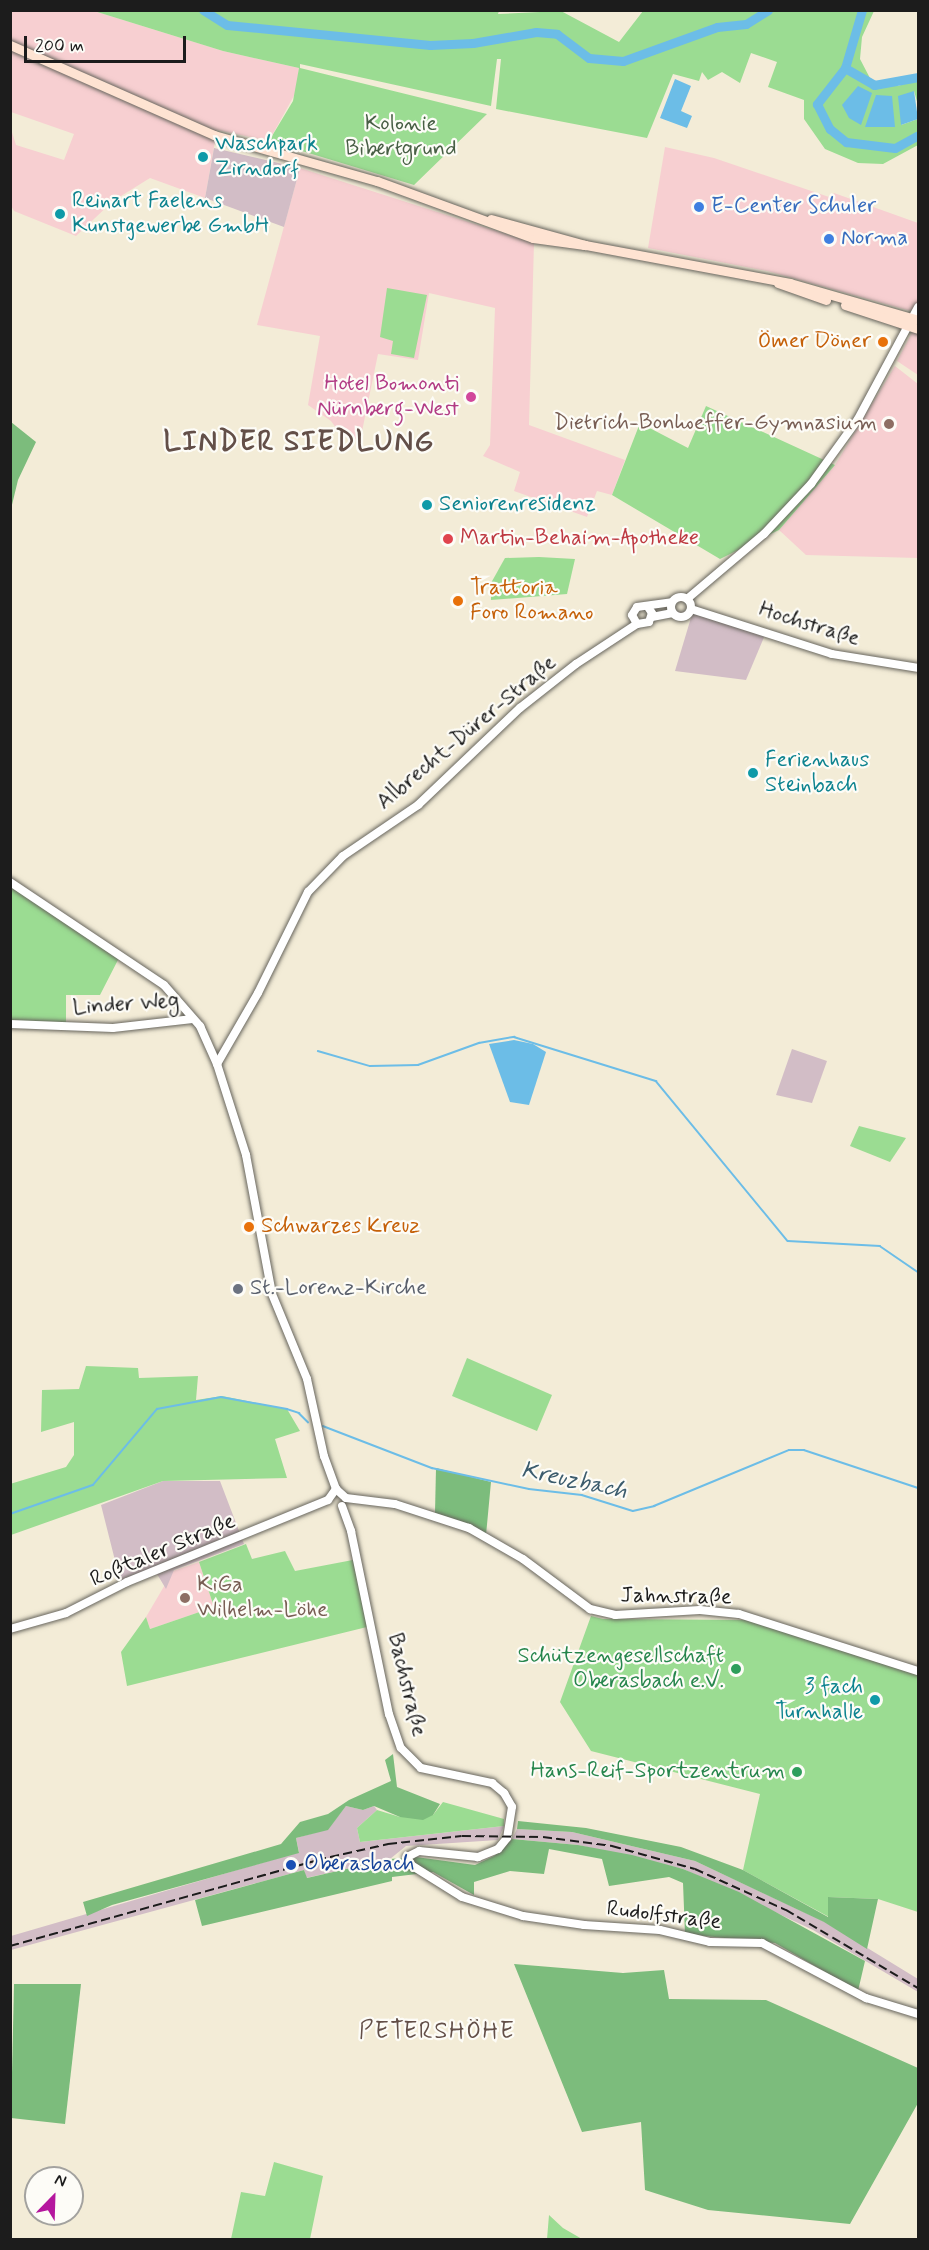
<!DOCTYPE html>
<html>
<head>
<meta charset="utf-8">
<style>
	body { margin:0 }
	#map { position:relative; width:929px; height:2250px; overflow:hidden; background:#f3ecd7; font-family:Mynerve,sans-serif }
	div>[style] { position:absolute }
	.built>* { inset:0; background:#f7cfd1 }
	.industrial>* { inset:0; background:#d2bdc6 }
	.green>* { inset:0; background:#9bdc92 }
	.forest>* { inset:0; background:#7cbc7c }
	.water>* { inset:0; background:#6cbde7 }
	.stream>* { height:1.5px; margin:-0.75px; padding:0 0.75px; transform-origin:0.75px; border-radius:0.75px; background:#6cbde7 }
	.river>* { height:9px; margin:-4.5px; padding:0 4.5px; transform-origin:4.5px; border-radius:4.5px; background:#6cbde7 }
	.roads { filter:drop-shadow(0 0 2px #67655d) drop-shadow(0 0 2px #67655d) }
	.tertiary>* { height:8px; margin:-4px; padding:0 4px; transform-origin:4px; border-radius:4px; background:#fff }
	.tertiary>.ring { margin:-4px; padding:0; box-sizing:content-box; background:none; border:8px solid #fff; border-radius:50% }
	.secondary>* { height:9px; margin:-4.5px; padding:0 4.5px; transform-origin:4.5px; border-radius:4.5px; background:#fee3d2 }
	.rail>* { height:1.5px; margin-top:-0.75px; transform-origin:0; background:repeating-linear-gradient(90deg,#1c1c1c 0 9px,transparent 0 13.5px) }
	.dots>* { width:16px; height:16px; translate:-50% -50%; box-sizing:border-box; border:3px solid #fdfcf7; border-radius:50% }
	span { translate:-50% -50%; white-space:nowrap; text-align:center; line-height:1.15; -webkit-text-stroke:4.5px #fdfcf7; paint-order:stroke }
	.park-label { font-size:22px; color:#485f45 }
	.culture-label { font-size:22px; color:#0d838f }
	.left { translate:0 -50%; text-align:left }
	.right { translate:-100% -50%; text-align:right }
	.shop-label { font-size:22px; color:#366cbe }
	.food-label { font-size:22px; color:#c56008 }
	.hotel-label { font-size:22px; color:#b23c85 }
	.education-label { font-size:22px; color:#785e54 }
	.health-label { font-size:22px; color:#be3a42 }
	.street-label { font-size:22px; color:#1c1c1c }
	.worship-label { font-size:22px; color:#5b616d }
	.leisure-label { font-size:22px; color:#27864d }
	.transit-label { font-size:22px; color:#164399 }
	.water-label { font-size:24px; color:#3c5c6d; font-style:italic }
	.neighbourhood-label { font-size:24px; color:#634f48; letter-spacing:1.5px }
	.district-label { font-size:28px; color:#634f48; font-weight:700; letter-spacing:1.5px }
	.frame { position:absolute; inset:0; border:12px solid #1c1c1c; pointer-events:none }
	.north { position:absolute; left:24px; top:2166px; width:60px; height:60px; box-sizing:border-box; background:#fdfcf7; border:2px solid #a3a29f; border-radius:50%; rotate:23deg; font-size:16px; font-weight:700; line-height:24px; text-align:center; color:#1c1c1c }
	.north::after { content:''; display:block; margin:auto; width:21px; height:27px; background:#b5179e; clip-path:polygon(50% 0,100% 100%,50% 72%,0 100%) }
	.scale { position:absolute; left:24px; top:36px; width:162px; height:27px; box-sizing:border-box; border:3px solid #1c1c1c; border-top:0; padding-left:8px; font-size:18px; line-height:21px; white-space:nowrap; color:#1c1c1c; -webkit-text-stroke:4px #fdfcf7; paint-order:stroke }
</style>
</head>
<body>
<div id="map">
	<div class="built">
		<i style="clip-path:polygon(11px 11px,94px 11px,223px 51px,299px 68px,296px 92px,269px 141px,217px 130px,205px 198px,150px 178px,113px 201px,76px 236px,14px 211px,10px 204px,11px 129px,16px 145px,64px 160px,74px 134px,11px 112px)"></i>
		<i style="clip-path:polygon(665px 147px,714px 158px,832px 198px,834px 193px,918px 223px,918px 313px,767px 271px,648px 248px)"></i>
		<i style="clip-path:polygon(300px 168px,534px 243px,529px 425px,625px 460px,612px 495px,597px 491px,587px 517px,514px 491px,520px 472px,483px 456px,490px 445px,495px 308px,429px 293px,418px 360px,378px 354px,360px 441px,339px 432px,331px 421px,308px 405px,320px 336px,257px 325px)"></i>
		<i style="clip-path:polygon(918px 321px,918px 375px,897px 361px)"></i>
		<i style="clip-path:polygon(895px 366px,918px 384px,918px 558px,806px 555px,779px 530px,835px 465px)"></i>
		<i style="clip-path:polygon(199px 1562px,214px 1607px,150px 1629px,146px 1617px,173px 1571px)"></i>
	</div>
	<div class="industrial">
		<i style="clip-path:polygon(214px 148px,300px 168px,284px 227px,205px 198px)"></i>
		<i style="clip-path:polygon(693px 611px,767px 630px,746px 680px,675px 671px)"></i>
		<i style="clip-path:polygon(792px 1049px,827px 1061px,812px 1103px,776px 1095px)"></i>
		<i style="clip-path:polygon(163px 1481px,220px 1481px,244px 1544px,174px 1570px,166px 1589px,157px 1574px,122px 1588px,101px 1505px)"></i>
		<i style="clip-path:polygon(346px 1806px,363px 1810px,374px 1806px,377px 1810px,357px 1828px,360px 1842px,504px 1826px,498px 1840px,406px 1846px,390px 1859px,306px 1878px,304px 1870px,11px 1950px,11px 1936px,299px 1852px,296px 1838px,328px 1829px)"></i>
		<i style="clip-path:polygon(517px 1829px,572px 1832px,695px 1861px,825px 1922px,918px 1979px,918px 1992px,813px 1930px,683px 1869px,578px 1845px,512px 1839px)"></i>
	</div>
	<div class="green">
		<i style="clip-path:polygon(94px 11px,499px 11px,498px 14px,561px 11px,619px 42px,643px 11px,874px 11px,862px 37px,860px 59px,872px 82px,898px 86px,918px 79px,918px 105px,914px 91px,901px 125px,918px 119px,918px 145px,883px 164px,858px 163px,825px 149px,804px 119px,804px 100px,768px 87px,777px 62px,751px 53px,740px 83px,722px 72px,708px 80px,702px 72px,699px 81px,673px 74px,647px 138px,496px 109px,501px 59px,497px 59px,491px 106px,300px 64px,300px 68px,487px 114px,414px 185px,269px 141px,293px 101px,299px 68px,223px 51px)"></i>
		<i style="clip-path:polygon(387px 288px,427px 295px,414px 358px,391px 354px,393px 341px,380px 337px)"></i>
		<i style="clip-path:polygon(706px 406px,835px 465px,779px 530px,720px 559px,612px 495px,640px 423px,688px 448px)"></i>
		<i style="clip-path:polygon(539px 557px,575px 559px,567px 594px,491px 600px,491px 583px,505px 558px)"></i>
		<i style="clip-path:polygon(10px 885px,120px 956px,100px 995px,66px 995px,66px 1029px,11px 1024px)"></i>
		<i style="clip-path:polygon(859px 1126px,906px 1138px,890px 1162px,850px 1146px)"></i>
		<i style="clip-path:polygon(467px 1358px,552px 1395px,537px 1431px,452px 1396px)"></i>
		<i style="clip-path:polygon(86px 1366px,138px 1368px,139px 1378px,198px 1376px,196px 1400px,222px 1396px,287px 1409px,300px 1431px,275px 1439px,287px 1478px,163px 1481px,11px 1535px,10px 1484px,66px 1467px,74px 1455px,74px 1422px,41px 1432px,42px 1390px,79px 1389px)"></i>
		<i style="clip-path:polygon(246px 1544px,252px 1559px,285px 1551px,295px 1571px,358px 1559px,371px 1626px,127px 1686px,121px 1652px,146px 1617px,150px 1629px,214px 1607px,199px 1562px)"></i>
		<i style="clip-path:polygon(591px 1616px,603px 1619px,747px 1620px,918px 1675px,918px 1912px,878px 1899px,828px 1897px,829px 1917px,743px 1870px,760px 1794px,591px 1751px,560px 1702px)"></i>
		<i style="clip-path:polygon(443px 1802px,504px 1819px,504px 1826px,360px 1842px,357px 1828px,377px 1810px,400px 1817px,433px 1815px)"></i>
		<i style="clip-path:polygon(274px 2162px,323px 2176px,310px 2239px,231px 2239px,241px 2192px,265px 2196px)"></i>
		<i style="clip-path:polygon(549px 2215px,563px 2228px,582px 2239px,547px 2239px)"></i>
	</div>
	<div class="forest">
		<i style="clip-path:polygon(11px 422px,36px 442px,18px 480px,11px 509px)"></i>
		<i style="clip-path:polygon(436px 1468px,491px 1482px,486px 1535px,435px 1513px)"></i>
		<i style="clip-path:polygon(393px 1754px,397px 1787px,440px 1804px,433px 1815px,423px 1820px,400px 1817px,374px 1806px,363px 1810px,346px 1806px,328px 1830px,296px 1838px,299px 1853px,112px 1905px,87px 1916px,83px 1902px,281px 1844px,300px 1822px,328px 1814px,349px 1800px,391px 1781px,385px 1760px)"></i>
		<i style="clip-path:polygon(518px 1821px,586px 1828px,681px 1847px,743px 1870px,828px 1917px,828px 1897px,878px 1899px,867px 1949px,824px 1922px,695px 1861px,572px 1832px,517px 1829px)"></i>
		<i style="clip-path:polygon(512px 1839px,578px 1845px,632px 1855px,683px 1869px,739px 1892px,865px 1961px,858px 1991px,775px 1943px,685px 1934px,683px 1883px,669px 1877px,609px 1886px,602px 1859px,549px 1849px,544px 1874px,510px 1871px,474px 1882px,474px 1895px,433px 1872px,392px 1877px,392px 1881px,202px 1926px,195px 1900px,304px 1870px,307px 1878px,390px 1859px,416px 1857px,475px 1865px,494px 1856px)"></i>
		<i style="clip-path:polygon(514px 1964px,623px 1973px,664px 1970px,669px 1999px,766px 2000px,918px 2068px,918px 2103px,850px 2224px,708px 2210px,645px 2190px,641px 2122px,582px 2132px)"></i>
		<i style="clip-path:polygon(14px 1984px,81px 1984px,65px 2124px,11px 2118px)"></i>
	</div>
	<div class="water">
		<i style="clip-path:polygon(675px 79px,691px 86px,681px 111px,692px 116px,687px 128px,660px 118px)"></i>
		<i style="clip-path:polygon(858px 86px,872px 93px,861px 125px,849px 118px,842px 105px)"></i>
		<i style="clip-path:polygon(914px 91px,918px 119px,901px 125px,898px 96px)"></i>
		<i style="clip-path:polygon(876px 95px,892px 96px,895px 127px,865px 127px)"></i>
		<i style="clip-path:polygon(514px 1040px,533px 1044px,546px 1052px,529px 1105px,510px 1102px,489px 1044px)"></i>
	</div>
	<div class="stream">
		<i style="left:318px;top:1051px;width:54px;rotate:16.1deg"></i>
		<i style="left:370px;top:1066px;width:48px;rotate:-1.2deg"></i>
		<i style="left:418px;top:1065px;width:65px;rotate:-19.8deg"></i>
		<i style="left:479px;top:1043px;width:36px;rotate:-10deg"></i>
		<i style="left:514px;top:1037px;width:149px;rotate:17.2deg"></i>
		<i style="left:656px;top:1081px;width:207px;rotate:50.5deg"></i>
		<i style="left:788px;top:1241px;width:92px;rotate:3.1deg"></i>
		<i style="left:880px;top:1246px;width:46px;rotate:34.4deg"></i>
		<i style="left:323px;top:1426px;width:117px;rotate:21.1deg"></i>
		<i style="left:432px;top:1468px;width:99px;rotate:12.2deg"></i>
		<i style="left:529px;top:1489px;width:53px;rotate:6.5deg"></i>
		<i style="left:582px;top:1495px;width:53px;rotate:17.4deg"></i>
		<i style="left:633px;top:1511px;width:22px;rotate:-13deg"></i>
		<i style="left:654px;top:1506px;width:146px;rotate:-22.5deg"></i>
		<i style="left:789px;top:1450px;width:15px"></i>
		<i style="left:804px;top:1450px;width:120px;rotate:18.4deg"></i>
		<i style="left:10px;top:1514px;width:88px;rotate:-19.3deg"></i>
		<i style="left:93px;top:1485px;width:99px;rotate:-49.9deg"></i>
		<i style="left:157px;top:1409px;width:65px;rotate:-10.6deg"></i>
		<i style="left:221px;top:1397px;width:67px;rotate:10.3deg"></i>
		<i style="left:287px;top:1409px;width:13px;rotate:18deg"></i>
		<i style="left:299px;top:1413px;width:13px;rotate:45deg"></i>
	</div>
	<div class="river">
		<i style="left:203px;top:10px;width:28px;rotate:32deg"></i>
		<i style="left:227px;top:25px;width:204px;rotate:5.6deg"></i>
		<i style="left:430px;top:45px;width:43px;rotate:-2.7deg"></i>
		<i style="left:473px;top:43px;width:64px;rotate:-9.9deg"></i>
		<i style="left:536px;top:32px;width:21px;rotate:5deg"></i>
		<i style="left:557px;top:34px;width:40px;rotate:37deg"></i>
		<i style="left:589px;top:58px;width:34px;rotate:5deg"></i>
		<i style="left:623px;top:61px;width:100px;rotate:-19.9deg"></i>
		<i style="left:717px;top:27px;width:29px;rotate:-6deg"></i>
		<i style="left:746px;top:24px;width:26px;rotate:-32deg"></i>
		<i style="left:862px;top:10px;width:60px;rotate:106.3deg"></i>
		<i style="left:845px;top:68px;width:46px;rotate:127.9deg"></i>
		<i style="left:817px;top:104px;width:28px;rotate:63deg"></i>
		<i style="left:830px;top:129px;width:21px;rotate:39deg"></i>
		<i style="left:846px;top:142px;width:49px;rotate:7deg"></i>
		<i style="left:895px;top:148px;width:26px;rotate:-29deg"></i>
		<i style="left:845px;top:68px;width:34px;rotate:30deg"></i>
		<i style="left:874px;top:85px;width:45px;rotate:-10.3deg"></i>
	</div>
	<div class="roads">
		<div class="tertiary">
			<i class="ring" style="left:671px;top:597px;width:12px;height:12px"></i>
			<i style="left:687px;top:599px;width:101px;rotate:-40.2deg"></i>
			<i style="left:764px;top:534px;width:69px;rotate:-46.8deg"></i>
			<i style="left:811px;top:484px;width:80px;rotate:-54.1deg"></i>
			<i style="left:858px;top:419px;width:127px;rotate:-61.8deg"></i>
			<i style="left:691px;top:609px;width:148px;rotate:17.7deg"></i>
			<i style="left:832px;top:654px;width:87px;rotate:9.2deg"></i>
			<i style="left:652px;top:617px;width:21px;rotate:-11deg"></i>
			<i style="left:637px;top:624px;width:10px;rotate:-119deg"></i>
			<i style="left:632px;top:615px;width:9px;rotate:-58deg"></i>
			<i style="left:637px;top:607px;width:35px;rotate:-8deg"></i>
			<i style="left:10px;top:882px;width:185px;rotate:33.8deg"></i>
			<i style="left:164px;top:985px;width:55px;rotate:48.7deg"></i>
			<i style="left:200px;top:1026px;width:42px;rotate:65.9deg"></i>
			<i style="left:217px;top:1064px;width:96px;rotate:72.3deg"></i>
			<i style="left:246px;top:1155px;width:141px;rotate:79.4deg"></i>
			<i style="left:272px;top:1294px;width:92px;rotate:67.6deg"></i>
			<i style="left:307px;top:1379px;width:79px;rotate:77.6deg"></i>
			<i style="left:324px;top:1456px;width:35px;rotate:70deg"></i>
			<i style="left:10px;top:1024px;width:103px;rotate:2.2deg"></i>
			<i style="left:113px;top:1028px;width:80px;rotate:-6.5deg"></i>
			<i style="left:217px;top:1064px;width:82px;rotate:-60deg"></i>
			<i style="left:258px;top:993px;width:113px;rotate:-63.7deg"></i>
			<i style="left:308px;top:892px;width:50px;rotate:-45.8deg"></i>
			<i style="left:343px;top:856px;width:91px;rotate:-34.2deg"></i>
			<i style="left:418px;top:805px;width:141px;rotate:-43.6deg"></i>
			<i style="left:520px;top:708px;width:71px;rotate:-38.2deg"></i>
			<i style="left:576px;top:664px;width:73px;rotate:-33.3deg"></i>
			<i style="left:637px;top:624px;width:12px;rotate:-9deg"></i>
			<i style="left:649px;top:622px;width:9px;rotate:-72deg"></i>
			<i style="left:652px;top:613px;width:7px;rotate:-124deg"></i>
			<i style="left:346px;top:1498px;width:49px;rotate:7deg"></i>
			<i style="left:395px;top:1504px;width:78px;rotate:18deg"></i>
			<i style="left:469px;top:1528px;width:62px;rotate:29.9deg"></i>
			<i style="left:523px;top:1559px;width:84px;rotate:36.7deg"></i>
			<i style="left:590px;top:1609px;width:26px;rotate:13deg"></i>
			<i style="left:615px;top:1615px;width:85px;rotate:-3.4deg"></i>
			<i style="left:700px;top:1610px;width:39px;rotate:6deg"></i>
			<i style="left:739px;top:1614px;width:188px;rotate:17.7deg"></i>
			<i style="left:328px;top:1500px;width:14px;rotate:-54deg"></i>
			<i style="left:336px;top:1489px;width:13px;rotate:42deg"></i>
			<i style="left:342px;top:1506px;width:27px;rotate:70deg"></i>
			<i style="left:351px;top:1531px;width:187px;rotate:78.3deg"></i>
			<i style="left:389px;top:1714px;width:36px;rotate:71deg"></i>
			<i style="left:401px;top:1748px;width:28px;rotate:45deg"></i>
			<i style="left:421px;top:1768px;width:73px;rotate:11.9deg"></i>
			<i style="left:492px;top:1783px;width:16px;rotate:40deg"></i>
			<i style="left:504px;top:1793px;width:16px;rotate:60deg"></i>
			<i style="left:512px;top:1807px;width:31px;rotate:99deg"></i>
			<i style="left:507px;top:1838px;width:14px;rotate:129deg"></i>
			<i style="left:498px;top:1849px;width:22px;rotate:158deg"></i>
			<i style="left:478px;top:1857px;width:59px;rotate:-174.2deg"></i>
			<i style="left:419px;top:1851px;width:13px;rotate:153deg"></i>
			<i style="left:407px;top:1857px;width:9px;rotate:63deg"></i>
			<i style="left:411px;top:1865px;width:60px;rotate:32.1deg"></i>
			<i style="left:462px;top:1897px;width:64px;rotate:17.3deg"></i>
			<i style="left:523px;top:1916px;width:62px;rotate:8.4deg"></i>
			<i style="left:584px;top:1925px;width:76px;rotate:3.8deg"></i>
			<i style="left:660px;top:1930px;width:51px;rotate:13.5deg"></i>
			<i style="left:710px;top:1942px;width:52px;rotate:1.1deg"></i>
			<i style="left:762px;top:1943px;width:118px;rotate:27.9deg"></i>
			<i style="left:866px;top:1998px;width:54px;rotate:17.1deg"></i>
			<i style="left:10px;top:1629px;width:58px;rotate:-15.9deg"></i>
			<i style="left:66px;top:1613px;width:68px;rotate:-26.9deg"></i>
			<i style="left:127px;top:1582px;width:217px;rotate:-22.2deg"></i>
		</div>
		<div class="secondary">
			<i style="left:10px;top:45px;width:223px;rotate:23.8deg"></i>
			<i style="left:214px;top:135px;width:169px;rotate:15.8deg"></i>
			<i style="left:377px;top:181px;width:166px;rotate:20.1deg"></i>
			<i style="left:533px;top:238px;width:52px;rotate:7.7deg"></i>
			<i style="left:491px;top:219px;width:98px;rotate:15.5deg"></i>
			<i style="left:585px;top:245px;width:208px;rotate:10.5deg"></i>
			<i style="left:790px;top:283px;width:133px;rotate:16.1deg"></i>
			<i style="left:778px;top:283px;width:51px;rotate:19.5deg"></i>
			<i style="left:845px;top:305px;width:77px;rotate:18.2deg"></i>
		</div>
	</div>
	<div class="rail">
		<i style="left:10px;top:1946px;width:319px;rotate:-15.6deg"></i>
		<i style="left:317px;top:1860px;width:73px;rotate:-12.7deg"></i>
		<i style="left:388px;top:1844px;width:74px;rotate:-6.2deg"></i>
		<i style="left:462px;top:1836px;width:81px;rotate:0.7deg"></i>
		<i style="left:543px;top:1837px;width:70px;rotate:7.4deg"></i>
		<i style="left:612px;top:1846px;width:86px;rotate:15.5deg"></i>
		<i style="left:695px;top:1869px;width:100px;rotate:24.3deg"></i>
		<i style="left:786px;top:1910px;width:153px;rotate:30.6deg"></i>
	</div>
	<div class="dots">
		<i style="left:203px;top:157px;background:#0f9aa8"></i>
		<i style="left:699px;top:207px;background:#3f7fe0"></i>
		<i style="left:60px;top:214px;background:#0f9aa8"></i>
		<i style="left:829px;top:239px;background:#3f7fe0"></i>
		<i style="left:883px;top:342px;background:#e8710a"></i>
		<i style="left:471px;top:397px;background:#d1479c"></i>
		<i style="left:889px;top:424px;background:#8d6e63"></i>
		<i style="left:427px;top:505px;background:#0f9aa8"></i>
		<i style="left:448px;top:539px;background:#e0444e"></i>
		<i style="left:458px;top:601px;background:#e8710a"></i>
		<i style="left:753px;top:773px;background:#0f9aa8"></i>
		<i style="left:249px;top:1227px;background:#e8710a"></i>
		<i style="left:238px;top:1289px;background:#6b7280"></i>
		<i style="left:185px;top:1598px;background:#8d6e63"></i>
		<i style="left:736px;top:1669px;background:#2e9e5b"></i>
		<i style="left:875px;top:1700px;background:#0f9aa8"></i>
		<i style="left:797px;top:1772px;background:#2e9e5b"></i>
		<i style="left:291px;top:1865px;background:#1a4fb4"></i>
	</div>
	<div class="park-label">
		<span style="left:401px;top:137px">Kolonie<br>Bibertgrund</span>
	</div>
	<div class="culture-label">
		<span class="left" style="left:215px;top:157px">Waschpark<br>Zirndorf</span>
		<span class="left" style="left:72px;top:214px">Reinart Faelens<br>Kunstgewerbe GmbH</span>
		<span class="left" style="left:439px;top:505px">Seniorenresidenz</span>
		<span class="left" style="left:765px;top:773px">Ferienhaus<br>Steinbach</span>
		<span class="right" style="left:863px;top:1700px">3 fach<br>Turnhalle</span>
	</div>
	<div class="shop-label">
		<span class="left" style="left:711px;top:207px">E-Center Schuler</span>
		<span class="left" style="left:841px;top:239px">Norma</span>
	</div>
	<div class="food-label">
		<span class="right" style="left:871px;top:342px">Ömer Döner</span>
		<span class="left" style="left:470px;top:601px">Trattoria<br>Foro Romano</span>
		<span class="left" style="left:261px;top:1227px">Schwarzes Kreuz</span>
	</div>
	<div class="hotel-label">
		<span class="right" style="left:459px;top:397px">Hotel Bomonti<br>Nürnberg-West</span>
	</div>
	<div class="education-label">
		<span class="right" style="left:877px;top:424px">Dietrich-Bonhoeffer-Gymnasium</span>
		<span class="left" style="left:197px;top:1598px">KiGa<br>Wilhelm-Löhe</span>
	</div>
	<div class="health-label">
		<span class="left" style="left:460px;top:539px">Martin-Behaim-Apotheke</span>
	</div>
	<div class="street-label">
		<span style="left:809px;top:625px;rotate:17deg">Hochstraße</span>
		<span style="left:467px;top:733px;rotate:-40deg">Albrecht-Dürer-Straße</span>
		<span style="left:126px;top:1005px;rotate:-4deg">Linder Weg</span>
		<span style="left:163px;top:1551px;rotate:-23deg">Roßtaler Straße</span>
		<span style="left:676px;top:1597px;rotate:1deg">Jahnstraße</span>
		<span style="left:406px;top:1685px;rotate:76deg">Bachstraße</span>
		<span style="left:664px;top:1916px;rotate:7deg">Rudolfstraße</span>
	</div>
	<div class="worship-label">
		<span class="left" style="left:250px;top:1289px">St.-Lorenz-Kirche</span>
	</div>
	<div class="leisure-label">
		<span class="right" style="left:724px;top:1669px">Schützengesellschaft<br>Oberasbach e.V.</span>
		<span class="right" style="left:785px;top:1772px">Hans-Reif-Sportzentrum</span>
	</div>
	<div class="transit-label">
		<span class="left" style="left:304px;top:1865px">Oberasbach</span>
	</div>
	<div class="water-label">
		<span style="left:574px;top:1481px;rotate:12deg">Kreuzbach</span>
	</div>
	<div class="neighbourhood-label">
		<span style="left:437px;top:2032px">PETERSHÖHE</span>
	</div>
	<div class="district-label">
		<span style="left:299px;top:443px">LINDER SIEDLUNG</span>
	</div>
	<div class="frame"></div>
	<div class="north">N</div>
	<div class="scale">200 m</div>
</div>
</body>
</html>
